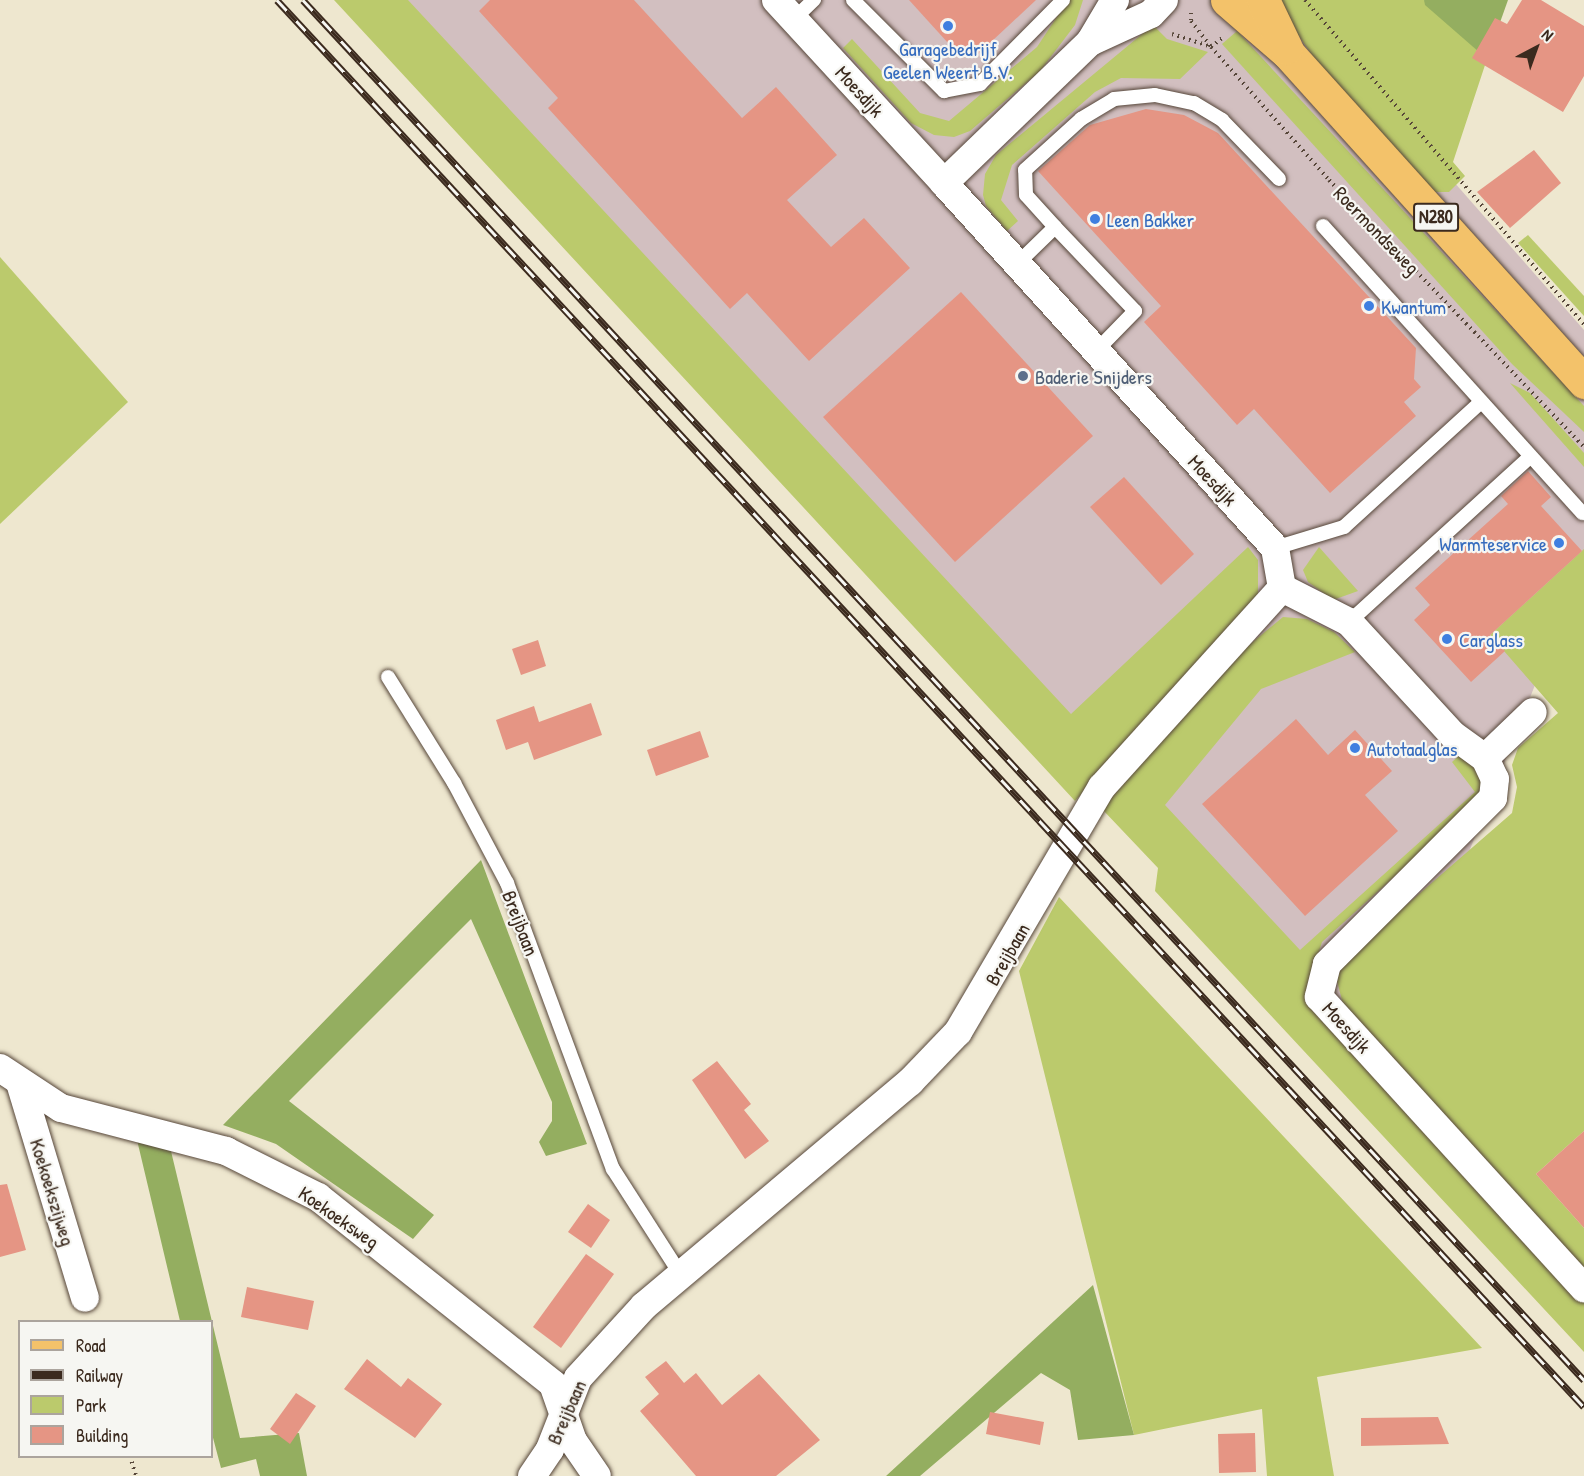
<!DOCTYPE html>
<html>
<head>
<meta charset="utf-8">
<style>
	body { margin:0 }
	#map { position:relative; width:1584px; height:1476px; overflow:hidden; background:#eee7cf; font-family:"Patrick Hand",sans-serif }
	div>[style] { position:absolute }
	.industrial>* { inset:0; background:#d2bfc0 }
	.green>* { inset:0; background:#bbca6c }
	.forest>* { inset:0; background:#94ae60 }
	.building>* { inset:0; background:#e59584 }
	.path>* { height:4px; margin-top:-2px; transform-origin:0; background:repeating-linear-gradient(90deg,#564639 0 1.5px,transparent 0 6px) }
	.roads { filter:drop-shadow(0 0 2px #564639) drop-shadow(0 0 2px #564639) }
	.service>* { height:14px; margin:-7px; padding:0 7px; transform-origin:7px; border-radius:7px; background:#fff }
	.minor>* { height:28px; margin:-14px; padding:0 14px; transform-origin:14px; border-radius:14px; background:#fff }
	.primary>* { height:33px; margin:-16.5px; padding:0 16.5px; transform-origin:16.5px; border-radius:16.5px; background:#f3c26a }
	.rail>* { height:7px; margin-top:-3.5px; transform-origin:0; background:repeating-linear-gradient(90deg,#f6f6f2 0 14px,#3b2a1e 0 28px); box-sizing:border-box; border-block:2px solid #3b2a1e }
	.dots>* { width:16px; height:16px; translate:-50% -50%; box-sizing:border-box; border:3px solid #f6f6f2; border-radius:50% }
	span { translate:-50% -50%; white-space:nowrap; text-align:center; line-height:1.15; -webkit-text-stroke:4.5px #f6f6f2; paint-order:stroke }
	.shield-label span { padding:2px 4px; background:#f6f6f2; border:2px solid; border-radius:4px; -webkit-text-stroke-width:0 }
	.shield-label { font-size:18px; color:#3b2a1e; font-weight:700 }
	.shop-label { font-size:20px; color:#366cbe }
	.left { translate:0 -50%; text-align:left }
	.right { translate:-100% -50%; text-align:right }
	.street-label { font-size:20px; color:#3b2a1e }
	.service-label { font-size:20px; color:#4e5e75 }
	.legend { position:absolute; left:18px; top:1320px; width:195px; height:138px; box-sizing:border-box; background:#f6f6f2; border:2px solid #aba49d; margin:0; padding:8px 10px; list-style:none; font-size:18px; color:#3b2a1e }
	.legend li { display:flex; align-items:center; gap:12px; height:30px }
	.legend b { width:30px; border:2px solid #aba49d }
	.north { position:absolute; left:1506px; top:18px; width:60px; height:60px; -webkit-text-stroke:4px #f6f6f2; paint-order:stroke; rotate:41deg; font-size:16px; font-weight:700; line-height:24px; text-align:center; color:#3b2a1e }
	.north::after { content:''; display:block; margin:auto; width:21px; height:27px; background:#3b2a1e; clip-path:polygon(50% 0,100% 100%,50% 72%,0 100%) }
</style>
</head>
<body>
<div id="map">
	<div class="industrial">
		<i style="clip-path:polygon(390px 0,1294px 0,1584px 330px,1584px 561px,1378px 1082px)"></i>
	</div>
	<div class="green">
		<i style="clip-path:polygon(334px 0,408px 0,1071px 714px,1248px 547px,1258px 560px,1258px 594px,1075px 801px)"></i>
		<i style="clip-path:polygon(1068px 0,1083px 0,1075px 25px,1040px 71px,970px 131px,954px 137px,934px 135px,911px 123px,843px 48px,852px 39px,920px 113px,949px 121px,1037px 47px)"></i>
		<i style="clip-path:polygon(1274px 0,1424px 0,1487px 59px,1453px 162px,1465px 176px,1449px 192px,1435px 192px,1321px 68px)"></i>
		<i style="clip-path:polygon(1153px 25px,1167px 39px,1208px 52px,1180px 79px,1121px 78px,1095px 92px,1012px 165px,1001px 200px,1018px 221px,1007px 231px,986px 206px,983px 195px,985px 174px,996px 155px)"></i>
		<i style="clip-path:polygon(1237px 31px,1584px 406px,1584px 432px,1512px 364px,1222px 44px)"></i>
		<i style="clip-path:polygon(1528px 235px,1584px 296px,1584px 316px,1518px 243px)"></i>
		<i style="clip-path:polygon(0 257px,128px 402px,0 524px)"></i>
		<i style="clip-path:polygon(1510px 383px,1530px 393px,1584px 453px,1584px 467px)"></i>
		<i style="clip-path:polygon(1319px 547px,1358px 591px,1333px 600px,1308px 582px,1303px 570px)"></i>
		<i style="clip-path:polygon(1584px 549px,1584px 1131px,1536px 1174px,1584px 1228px,1584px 1274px,1344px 1008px,1337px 981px,1343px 960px,1512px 813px,1517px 787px,1512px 765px,1518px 748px,1558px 713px,1490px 635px)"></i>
		<i style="clip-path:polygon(1283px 617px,1307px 619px,1334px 632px,1355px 652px,1261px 689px,1165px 805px,1300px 950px,1475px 792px,1452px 762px,1461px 754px,1472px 758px,1486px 784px,1480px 799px,1322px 942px,1309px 983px,1584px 1300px,1584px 1352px,1155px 891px,1158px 868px,1102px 809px,1220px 669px)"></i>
		<i style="clip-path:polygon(1059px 897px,1482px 1348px,1317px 1377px,1334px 1476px,1267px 1476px,1262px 1409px,1134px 1435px,1019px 971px)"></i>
	</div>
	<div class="forest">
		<i style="clip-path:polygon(1424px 0,1508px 0,1487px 59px,1425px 5px)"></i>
		<i style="clip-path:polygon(481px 860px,587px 1144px,546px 1156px,539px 1142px,552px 1121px,552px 1102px,471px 919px,289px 1101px,434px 1215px,413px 1239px,276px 1144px,223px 1125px)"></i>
		<i style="clip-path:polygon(137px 1140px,170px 1147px,240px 1438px,299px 1433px,307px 1476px,260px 1476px,256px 1459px,221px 1468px,212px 1434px,212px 1322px,180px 1321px)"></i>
		<i style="clip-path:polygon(1093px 1285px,1134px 1435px,1078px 1440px,1070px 1390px,1041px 1373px,920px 1476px,886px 1476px)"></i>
	</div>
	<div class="building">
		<i style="clip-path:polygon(490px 0,634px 0,742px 118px,776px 87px,837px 155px,787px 200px,831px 247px,864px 218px,910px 268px,809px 361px,747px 293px,730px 309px,548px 108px,558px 98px,479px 11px)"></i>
		<i style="clip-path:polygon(909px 0,1036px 0,976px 56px,958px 54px)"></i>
		<i style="clip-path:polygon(1522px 0,1541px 0,1584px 26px,1584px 76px,1563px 112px,1472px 58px,1495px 18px,1507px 24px)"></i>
		<i style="clip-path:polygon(1146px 109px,1184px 115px,1218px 133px,1416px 348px,1414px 379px,1421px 387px,1404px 402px,1416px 416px,1330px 493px,1254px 409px,1237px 425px,1144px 322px,1161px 306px,1038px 171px,1090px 125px)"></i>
		<i style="clip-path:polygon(1534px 150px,1561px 183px,1510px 228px,1477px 192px)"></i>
		<i style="clip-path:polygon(961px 292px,1093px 436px,955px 562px,823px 417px)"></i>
		<i style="clip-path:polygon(1528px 471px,1551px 497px,1541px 506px,1582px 551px,1490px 635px,1505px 651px,1471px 682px,1414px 620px,1430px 605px,1415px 588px,1508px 504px,1501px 496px)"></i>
		<i style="clip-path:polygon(1124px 477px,1194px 554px,1161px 585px,1090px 507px)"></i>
		<i style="clip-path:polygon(538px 640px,546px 666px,521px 675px,512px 649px)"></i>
		<i style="clip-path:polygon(591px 703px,602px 735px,534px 760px,528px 742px,506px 750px,496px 720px,534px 706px,539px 722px)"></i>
		<i style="clip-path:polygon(1296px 719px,1328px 755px,1355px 730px,1392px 771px,1365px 795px,1398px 831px,1305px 916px,1202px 804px)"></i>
		<i style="clip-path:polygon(700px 731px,709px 757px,656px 776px,647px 750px)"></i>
		<i style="clip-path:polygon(717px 1061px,751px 1104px,744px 1110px,769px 1141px,745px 1159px,692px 1080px)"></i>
		<i style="clip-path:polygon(1584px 1131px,1584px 1228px,1536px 1174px)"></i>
		<i style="clip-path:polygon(7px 1184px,26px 1250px,0 1257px,0 1185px)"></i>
		<i style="clip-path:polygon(588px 1204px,610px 1220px,591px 1248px,568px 1232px)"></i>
		<i style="clip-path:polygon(586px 1254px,614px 1274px,561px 1348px,533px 1327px)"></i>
		<i style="clip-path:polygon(247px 1287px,314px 1301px,308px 1330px,241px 1317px)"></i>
		<i style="clip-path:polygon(367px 1359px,401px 1387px,408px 1378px,442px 1404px,415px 1438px,344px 1389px)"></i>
		<i style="clip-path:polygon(666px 1361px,684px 1383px,696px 1373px,722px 1405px,759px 1374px,820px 1440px,776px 1476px,696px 1476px,640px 1411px,659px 1394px,645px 1377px)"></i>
		<i style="clip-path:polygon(296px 1393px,316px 1406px,290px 1444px,270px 1429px)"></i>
		<i style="clip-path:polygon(990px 1412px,1044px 1422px,1040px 1445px,986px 1434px)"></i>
		<i style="clip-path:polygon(1438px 1417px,1449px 1444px,1361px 1446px,1361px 1418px)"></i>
		<i style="clip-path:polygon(1255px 1433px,1256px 1472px,1219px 1473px,1218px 1434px)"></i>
	</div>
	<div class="path">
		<i style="left:1305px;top:0;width:428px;rotate:49.3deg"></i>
		<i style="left:1191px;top:13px;width:8px;rotate:90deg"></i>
		<i style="left:1191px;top:21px;width:33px;rotate:52deg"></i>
		<i style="left:1211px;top:47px;width:178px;rotate:48.4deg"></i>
		<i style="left:1329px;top:180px;width:369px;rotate:46.3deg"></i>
		<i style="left:1172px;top:34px;width:40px;rotate:18deg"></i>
		<i style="left:1211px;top:47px;width:14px;rotate:-39deg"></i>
		<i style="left:130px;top:1456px;width:21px;rotate:73deg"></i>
	</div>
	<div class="roads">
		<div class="service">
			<i style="left:853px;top:0;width:129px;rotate:45deg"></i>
			<i style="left:944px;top:91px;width:37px;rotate:-11deg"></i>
			<i style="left:980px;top:84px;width:118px;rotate:-45.3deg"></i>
			<i style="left:794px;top:19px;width:28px;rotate:-44deg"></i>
			<i style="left:1323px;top:226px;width:387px;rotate:47.9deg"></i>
			<i style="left:1055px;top:227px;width:43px;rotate:-132.2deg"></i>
			<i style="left:1026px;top:195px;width:25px;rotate:-92deg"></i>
			<i style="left:1025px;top:170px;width:76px;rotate:-42.3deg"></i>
			<i style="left:1081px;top:119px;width:39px;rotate:-31deg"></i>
			<i style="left:1114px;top:99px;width:41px;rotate:-5.6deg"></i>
			<i style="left:1155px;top:95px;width:40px;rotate:12deg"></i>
			<i style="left:1194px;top:103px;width:33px;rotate:31deg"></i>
			<i style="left:1222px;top:120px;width:82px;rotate:46deg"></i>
			<i style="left:1017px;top:264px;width:53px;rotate:-44.2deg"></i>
			<i style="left:1055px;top:227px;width:116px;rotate:46.4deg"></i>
			<i style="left:1135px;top:311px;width:57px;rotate:134.3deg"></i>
			<i style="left:1275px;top:548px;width:72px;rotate:-16.9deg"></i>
			<i style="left:1344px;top:527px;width:185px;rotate:-42.4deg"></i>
			<i style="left:1349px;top:622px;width:245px;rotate:-42.4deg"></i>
			<i style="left:388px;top:677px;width:125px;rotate:58.1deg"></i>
			<i style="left:454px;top:783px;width:113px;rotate:62.1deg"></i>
			<i style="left:507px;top:883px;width:305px;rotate:69.7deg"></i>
			<i style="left:613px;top:1169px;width:126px;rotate:57.3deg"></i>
		</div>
		<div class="minor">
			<i style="left:776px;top:0;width:248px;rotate:47.4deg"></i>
			<i style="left:1115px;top:0;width:49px;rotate:120.8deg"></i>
			<i style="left:1090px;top:42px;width:203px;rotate:136deg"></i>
			<i style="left:944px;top:183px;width:493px;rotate:47.8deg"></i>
			<i style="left:1275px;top:548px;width:41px;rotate:80.1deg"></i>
			<i style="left:1282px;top:588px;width:75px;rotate:26.9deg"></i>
			<i style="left:1349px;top:622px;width:154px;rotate:47.4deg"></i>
			<i style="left:1453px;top:735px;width:39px;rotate:36deg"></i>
			<i style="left:1485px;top:758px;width:66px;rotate:-43.8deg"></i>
			<i style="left:1090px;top:42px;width:67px;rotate:-24.7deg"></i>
			<i style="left:1151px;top:14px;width:19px;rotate:-47deg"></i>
			<i style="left:1485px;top:758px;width:23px;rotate:65deg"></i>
			<i style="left:1495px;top:779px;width:19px;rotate:96deg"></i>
			<i style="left:1493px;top:798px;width:235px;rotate:135deg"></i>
			<i style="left:1327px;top:964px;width:34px;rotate:104deg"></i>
			<i style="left:1319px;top:997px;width:394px;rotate:47.7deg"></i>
			<i style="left:0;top:1068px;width:73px;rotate:33.3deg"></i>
			<i style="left:61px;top:1108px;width:171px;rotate:14.6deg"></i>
			<i style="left:226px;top:1151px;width:103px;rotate:26.6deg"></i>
			<i style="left:318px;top:1197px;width:300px;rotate:38.5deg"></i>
			<i style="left:553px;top:1384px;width:60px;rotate:70.7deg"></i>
			<i style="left:573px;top:1441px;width:42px;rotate:55.6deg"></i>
			<i style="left:21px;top:1086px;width:221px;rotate:73.2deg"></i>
			<i style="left:532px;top:1476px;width:32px;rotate:-56deg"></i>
			<i style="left:550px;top:1449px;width:76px;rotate:-68.5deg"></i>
			<i style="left:578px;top:1378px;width:98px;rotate:-47.5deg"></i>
			<i style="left:644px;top:1306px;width:348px;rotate:-40.1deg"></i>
			<i style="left:910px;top:1082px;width:69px;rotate:-46.2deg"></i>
			<i style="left:958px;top:1032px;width:284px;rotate:-59.6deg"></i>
			<i style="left:1102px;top:787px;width:268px;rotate:-47.9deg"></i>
		</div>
		<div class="primary">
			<i style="left:1227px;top:0;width:81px;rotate:41deg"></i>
			<i style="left:1288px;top:53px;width:443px;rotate:48deg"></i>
			<i style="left:1263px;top:0;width:53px;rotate:64.4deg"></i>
		</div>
	</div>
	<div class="rail">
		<i style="left:277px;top:0;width:1920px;rotate:47.11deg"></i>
		<i style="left:303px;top:0;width:1883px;rotate:47.13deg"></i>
	</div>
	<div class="dots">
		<i style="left:948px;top:26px;background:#3f7fe0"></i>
		<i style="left:1095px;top:219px;background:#3f7fe0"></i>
		<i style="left:1369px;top:306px;background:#3f7fe0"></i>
		<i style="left:1023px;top:376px;background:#5c6f8a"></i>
		<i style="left:1559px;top:543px;background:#3f7fe0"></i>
		<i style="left:1447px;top:639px;background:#3f7fe0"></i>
		<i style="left:1355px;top:748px;background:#3f7fe0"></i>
	</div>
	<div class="shield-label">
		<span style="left:1436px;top:217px">N280</span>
	</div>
	<div class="shop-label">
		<span style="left:948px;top:60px">Garagebedrijf<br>Geelen Weert B.V.</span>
		<span class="left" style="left:1107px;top:219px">Leen Bakker</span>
		<span class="left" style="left:1381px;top:306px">Kwantum</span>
		<span class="right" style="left:1547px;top:543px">Warmteservice</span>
		<span class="left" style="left:1459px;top:639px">Carglass</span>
		<span class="left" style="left:1367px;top:748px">Autotaalglas</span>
	</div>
	<div class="street-label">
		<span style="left:860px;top:91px;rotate:48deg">Moesdijk</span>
		<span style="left:1377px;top:230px;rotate:46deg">Roermondseweg</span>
		<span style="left:1213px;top:480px;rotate:47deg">Moesdijk</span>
		<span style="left:521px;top:923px;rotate:69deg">Breijbaan</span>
		<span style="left:1007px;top:954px;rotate:-60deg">Breijbaan</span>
		<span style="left:1347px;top:1027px;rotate:48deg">Moesdijk</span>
		<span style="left:53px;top:1192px;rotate:73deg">Koekoekszijweg</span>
		<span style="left:339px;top:1217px;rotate:35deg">Koekoeksweg</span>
		<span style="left:566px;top:1412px;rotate:-66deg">Breijbaan</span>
	</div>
	<div class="service-label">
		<span class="left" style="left:1035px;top:376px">Baderie Snijders</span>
	</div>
	<ul class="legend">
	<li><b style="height:8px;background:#f3c26a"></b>Road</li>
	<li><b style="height:8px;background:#3b2a1e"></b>Railway</li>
	<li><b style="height:16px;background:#bbca6c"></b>Park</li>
	<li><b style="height:16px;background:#e59584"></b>Building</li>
	</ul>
	<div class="north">N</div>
</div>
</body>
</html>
